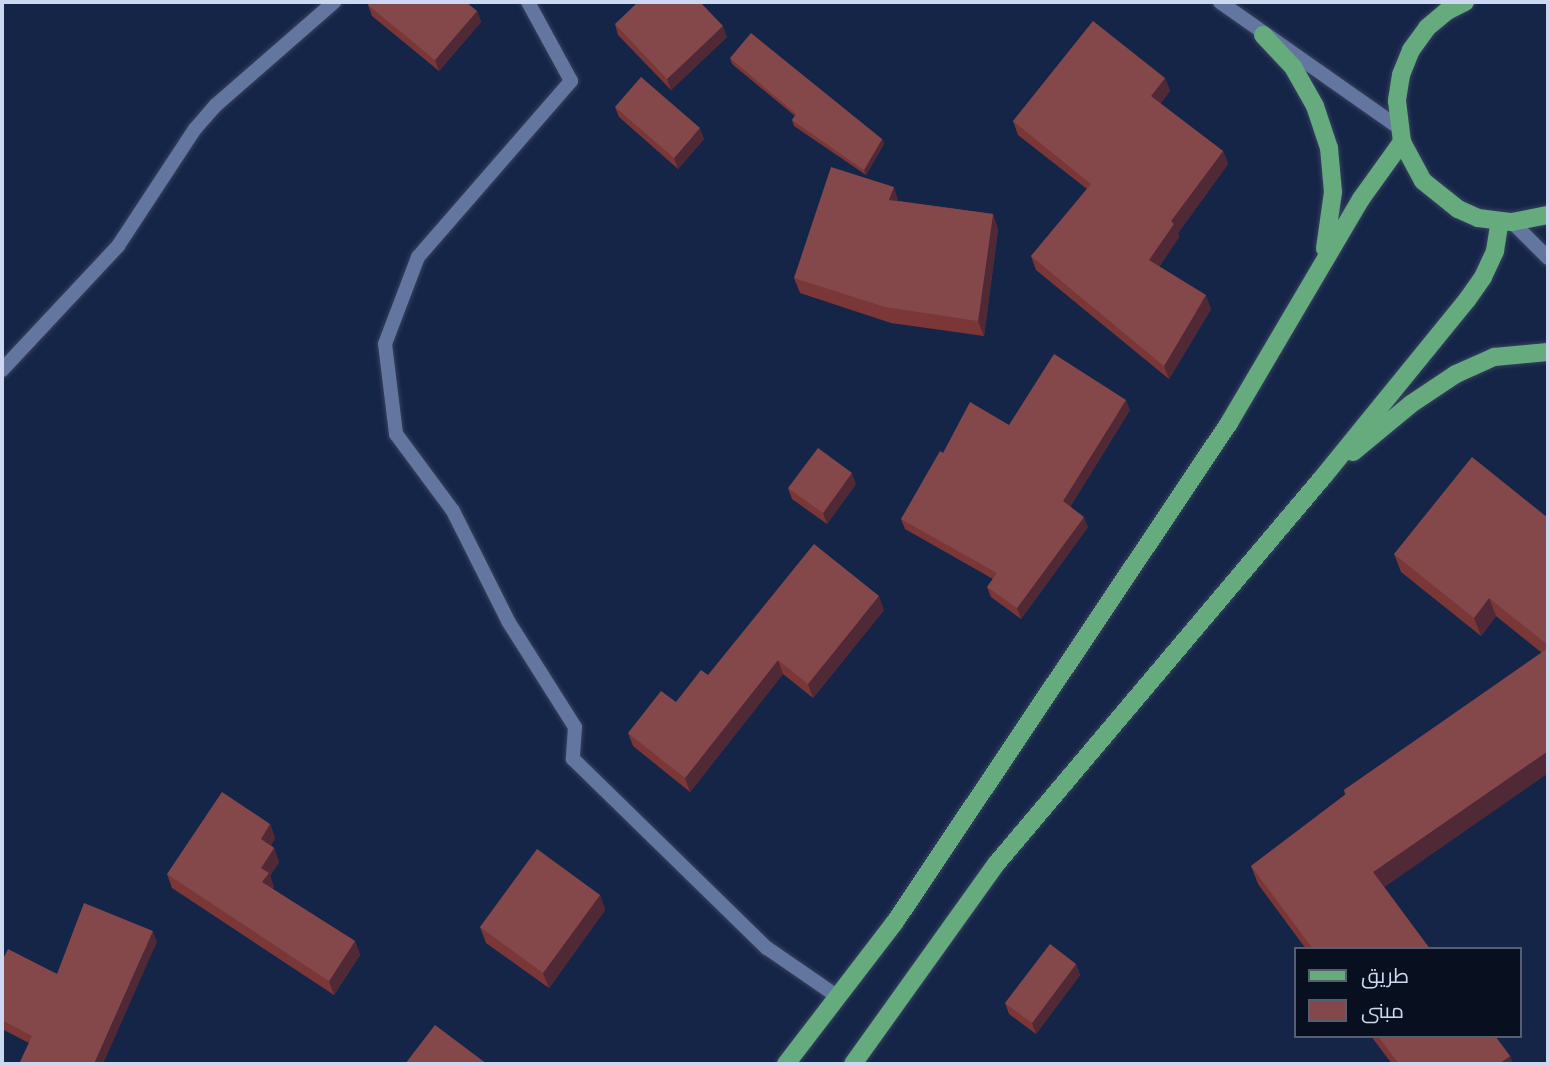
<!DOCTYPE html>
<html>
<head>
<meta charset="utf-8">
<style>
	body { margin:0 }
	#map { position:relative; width:1550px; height:1066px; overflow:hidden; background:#152548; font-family:"PT Sans Narrow",Cairo,sans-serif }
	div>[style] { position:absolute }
	.roads { filter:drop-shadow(0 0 2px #37415f) drop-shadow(0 0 2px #37415f) }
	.minor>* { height:14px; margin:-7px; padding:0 7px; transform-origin:7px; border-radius:7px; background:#62769f }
	.tertiary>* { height:14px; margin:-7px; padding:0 7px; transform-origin:7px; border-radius:7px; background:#62769f }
	.primary>* { height:18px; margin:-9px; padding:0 9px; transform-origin:9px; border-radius:9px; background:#65ab7e }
	.wall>* { inset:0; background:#7b3738 }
	.shaded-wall>* { inset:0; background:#4f2936 }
	.building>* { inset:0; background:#84484b }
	span { translate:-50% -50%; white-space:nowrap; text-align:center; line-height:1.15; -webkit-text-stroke:5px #080f1e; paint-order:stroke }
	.frame { position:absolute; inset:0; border:4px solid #ccd8ef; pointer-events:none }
	.legend { position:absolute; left:1294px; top:947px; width:228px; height:91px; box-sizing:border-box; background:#080f1e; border:2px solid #565f72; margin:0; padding:9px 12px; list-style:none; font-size:21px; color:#ccd8ef }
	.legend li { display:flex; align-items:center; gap:14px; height:35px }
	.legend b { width:35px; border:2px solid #565f72 }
</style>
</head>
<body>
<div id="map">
	<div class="roads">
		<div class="minor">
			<i style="left:528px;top:2px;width:90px;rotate:61.4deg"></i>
			<i style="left:571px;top:81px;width:233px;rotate:131deg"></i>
			<i style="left:418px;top:257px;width:93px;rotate:110.8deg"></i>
			<i style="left:385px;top:344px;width:91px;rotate:83deg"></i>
			<i style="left:396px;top:434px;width:96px;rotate:53.5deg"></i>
			<i style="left:453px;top:511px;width:123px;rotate:63.4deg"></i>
			<i style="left:508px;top:621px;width:125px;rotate:57.7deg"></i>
			<i style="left:575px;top:727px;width:32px;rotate:94deg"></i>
			<i style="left:573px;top:759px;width:271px;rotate:44.3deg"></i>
			<i style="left:767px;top:948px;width:86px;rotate:34.6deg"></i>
			<i style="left:2px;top:370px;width:170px;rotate:-46.9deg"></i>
			<i style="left:118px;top:246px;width:140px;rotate:-56.7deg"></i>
			<i style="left:195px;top:129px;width:32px;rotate:-49deg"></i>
			<i style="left:216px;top:105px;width:157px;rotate:-41.1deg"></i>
		</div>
		<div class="tertiary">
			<i style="left:1220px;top:2px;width:218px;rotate:35.1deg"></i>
			<i style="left:1512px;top:222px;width:51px;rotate:45deg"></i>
		</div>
		<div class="primary">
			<i style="left:1465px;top:2px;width:20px;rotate:153deg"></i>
			<i style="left:1447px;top:11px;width:26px;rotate:140deg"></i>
			<i style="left:1427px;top:28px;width:27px;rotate:126deg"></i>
			<i style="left:1411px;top:50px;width:27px;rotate:112deg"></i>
			<i style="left:1401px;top:75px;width:26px;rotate:99deg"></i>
			<i style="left:1397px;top:101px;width:41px;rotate:83deg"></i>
			<i style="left:1402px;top:142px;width:44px;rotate:61.7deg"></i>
			<i style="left:1423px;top:181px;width:45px;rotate:38.7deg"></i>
			<i style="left:1458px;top:209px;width:22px;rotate:24deg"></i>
			<i style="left:1478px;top:218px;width:34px;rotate:7deg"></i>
			<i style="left:1512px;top:222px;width:37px;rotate:-11deg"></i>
			<i style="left:1263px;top:35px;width:44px;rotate:46.8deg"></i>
			<i style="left:1293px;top:67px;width:45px;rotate:60.6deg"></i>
			<i style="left:1315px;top:106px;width:44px;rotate:71.6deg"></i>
			<i style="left:1329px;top:148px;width:44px;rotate:84.8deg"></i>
			<i style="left:1333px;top:192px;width:57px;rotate:98.1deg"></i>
			<i style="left:1353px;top:452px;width:75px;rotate:-39.6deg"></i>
			<i style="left:1411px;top:404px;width:54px;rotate:-33.7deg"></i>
			<i style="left:1456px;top:374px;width:42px;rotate:-24.1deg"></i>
			<i style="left:1494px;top:357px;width:54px;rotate:-5.3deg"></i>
			<i style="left:786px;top:1064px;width:179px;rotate:-52.5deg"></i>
			<i style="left:895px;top:922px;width:600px;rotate:-56.2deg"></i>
			<i style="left:1229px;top:423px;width:260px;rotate:-59.5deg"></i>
			<i style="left:1361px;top:199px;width:70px;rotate:-54.3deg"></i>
			<i style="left:853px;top:1064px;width:247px;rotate:-54.4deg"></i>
			<i style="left:997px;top:863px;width:505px;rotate:-49.82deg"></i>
			<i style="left:1323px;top:477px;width:228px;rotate:-50.9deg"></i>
			<i style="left:1467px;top:300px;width:28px;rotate:-55deg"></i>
			<i style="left:1483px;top:277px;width:29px;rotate:-65deg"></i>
			<i style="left:1495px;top:251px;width:30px;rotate:-81deg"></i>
		</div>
	</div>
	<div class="wall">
		<i style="clip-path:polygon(368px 5px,477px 11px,481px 22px,439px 71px,372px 16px)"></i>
		<i style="clip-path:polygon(615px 24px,727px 37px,671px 90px,618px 35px)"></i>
		<i style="clip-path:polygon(730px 58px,882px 139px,884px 144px,866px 175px,794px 126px,792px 120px,795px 116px,732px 64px)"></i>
		<i style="clip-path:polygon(1165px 78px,1170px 91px,1160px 104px,1223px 151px,1228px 164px,1178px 233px,1179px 237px,1159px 267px,1211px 309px,1169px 379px,1036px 270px,1031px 256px,1087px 189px,1018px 135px,1013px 121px)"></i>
		<i style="clip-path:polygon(615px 107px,704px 139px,678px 169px,619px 117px)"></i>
		<i style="clip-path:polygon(899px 201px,993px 214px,998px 230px,984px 336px,891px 323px,800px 293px,794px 278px)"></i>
		<i style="clip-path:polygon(1130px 410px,1070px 507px,1088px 527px,1021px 619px,991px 597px,987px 587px,993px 579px,905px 529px,901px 519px,943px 453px,1009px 425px)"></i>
		<i style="clip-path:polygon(856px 484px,827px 524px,792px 499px,788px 488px)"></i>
		<i style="clip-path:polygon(1548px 518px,1548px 773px,1384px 887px,1430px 949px,1306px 949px,1258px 884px,1251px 866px,1345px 795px,1344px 790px,1542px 653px,1496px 616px,1481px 636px,1401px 572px,1394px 554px)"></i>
		<i style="clip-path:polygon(884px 610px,813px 698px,783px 674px,690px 792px,633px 746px,628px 733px,676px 702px,708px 675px)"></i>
		<i style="clip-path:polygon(270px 824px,275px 838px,271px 845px,274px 848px,279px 862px,270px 876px,274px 887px,272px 889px,355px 941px,360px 955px,334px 995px,172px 888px,167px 874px)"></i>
		<i style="clip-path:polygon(600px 895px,605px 910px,549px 988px,486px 943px,480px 927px)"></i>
		<i style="clip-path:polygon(157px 942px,29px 1043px,2px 1029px,2px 961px,57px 974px)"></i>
		<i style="clip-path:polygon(1076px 964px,1080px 975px,1036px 1034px,1009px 1014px,1005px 1003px)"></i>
		<i style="clip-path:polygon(1371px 1036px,1495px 1036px,1510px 1056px,1513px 1064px,1392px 1064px)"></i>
	</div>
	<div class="shaded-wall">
		<i style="clip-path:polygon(477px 11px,481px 22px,439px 71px,435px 60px)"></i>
		<i style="clip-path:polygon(723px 26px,727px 37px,671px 90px,667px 79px)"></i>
		<i style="clip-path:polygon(1165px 78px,1170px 91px,1155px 110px,1151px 96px)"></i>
		<i style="clip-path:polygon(700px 128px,704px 139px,678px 169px,674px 158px)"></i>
		<i style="clip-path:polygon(882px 139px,884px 144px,866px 175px,864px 170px)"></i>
		<i style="clip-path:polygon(1223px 151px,1228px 164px,1178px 233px,1179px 237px,1154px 274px,1149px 260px,1171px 221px)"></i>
		<i style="clip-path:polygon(894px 187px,899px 203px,889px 200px)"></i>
		<i style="clip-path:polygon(993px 214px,998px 230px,984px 336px,978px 321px)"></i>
		<i style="clip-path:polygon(1206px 295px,1211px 309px,1169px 379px,1164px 366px)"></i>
		<i style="clip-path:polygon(1126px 400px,1130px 410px,1067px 512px,1063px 501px)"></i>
		<i style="clip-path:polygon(852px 473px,856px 484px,827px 524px,823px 513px)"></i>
		<i style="clip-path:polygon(1084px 517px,1088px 527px,1021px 619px,1017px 608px)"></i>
		<i style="clip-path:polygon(879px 596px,884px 610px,813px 698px,808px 684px)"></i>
		<i style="clip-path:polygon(1489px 598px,1496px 616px,1481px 636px,1474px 618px)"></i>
		<i style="clip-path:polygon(778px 660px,783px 674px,690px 792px,685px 778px)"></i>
		<i style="clip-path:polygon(1548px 751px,1548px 773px,1380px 890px,1373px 872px)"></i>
		<i style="clip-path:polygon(270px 824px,275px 838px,266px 853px,261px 839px)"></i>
		<i style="clip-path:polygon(274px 848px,279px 862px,270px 876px,274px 887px,267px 896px,262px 882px,261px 868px)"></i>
		<i style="clip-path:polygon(600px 895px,605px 910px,549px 988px,543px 973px)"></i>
		<i style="clip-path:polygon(153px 931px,157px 942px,103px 1064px,94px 1064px)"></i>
		<i style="clip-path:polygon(355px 941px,360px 955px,334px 995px,329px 981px)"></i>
		<i style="clip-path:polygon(1076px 964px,1080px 975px,1036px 1034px,1032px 1023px)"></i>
		<i style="clip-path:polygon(1510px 1056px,1513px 1064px,1499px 1064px)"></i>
	</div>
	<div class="building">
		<i style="clip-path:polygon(370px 2px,466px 2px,477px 11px,435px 60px,368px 5px)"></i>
		<i style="clip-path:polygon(638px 2px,700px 2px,723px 26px,667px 79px,615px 24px)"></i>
		<i style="clip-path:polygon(1093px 21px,1165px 78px,1151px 96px,1223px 151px,1171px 221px,1174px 224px,1149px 260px,1206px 295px,1164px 366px,1031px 256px,1091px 184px,1013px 121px)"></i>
		<i style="clip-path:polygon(751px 33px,882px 139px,864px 170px,792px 120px,796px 114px,730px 58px)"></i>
		<i style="clip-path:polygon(641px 77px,700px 128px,674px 158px,615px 107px)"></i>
		<i style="clip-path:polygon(831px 167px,894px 187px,889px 200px,993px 214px,978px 321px,885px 307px,794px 278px)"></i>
		<i style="clip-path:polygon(1054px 354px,1126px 400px,1063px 501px,1084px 517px,1017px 608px,987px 587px,997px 573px,901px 519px,940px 451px,943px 453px,970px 402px,1009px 425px)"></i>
		<i style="clip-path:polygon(818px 448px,852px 473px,823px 513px,788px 488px)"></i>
		<i style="clip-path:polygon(1472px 457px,1548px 518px,1548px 645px,1489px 598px,1474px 618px,1394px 554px)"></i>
		<i style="clip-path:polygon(814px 544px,879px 596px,808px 684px,778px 660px,685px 778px,628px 733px,661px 691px,676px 702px,701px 670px,708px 675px)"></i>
		<i style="clip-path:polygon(1548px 648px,1548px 751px,1373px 872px,1430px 949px,1313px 949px,1251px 866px,1346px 794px,1344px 790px)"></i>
		<i style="clip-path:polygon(222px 792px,270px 824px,261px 839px,274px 848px,261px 868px,269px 873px,262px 882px,355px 941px,329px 981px,167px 874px)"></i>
		<i style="clip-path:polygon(537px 849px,600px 895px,543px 973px,480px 927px)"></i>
		<i style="clip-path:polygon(84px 903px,153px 931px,94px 1064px,19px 1064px,32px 1036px,2px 1020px,2px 961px,8px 949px,57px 974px)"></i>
		<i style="clip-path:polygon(1050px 944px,1076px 964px,1032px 1023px,1005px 1003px)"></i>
		<i style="clip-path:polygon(435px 1025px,487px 1064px,405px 1064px)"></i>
		<i style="clip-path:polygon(1378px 1036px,1495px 1036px,1510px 1056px,1499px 1064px,1399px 1064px)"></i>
	</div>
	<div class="frame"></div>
	<ul class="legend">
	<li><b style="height:9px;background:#65ab7e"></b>طريق</li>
	<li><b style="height:19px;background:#84484b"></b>مبنى</li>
	</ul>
</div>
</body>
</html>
